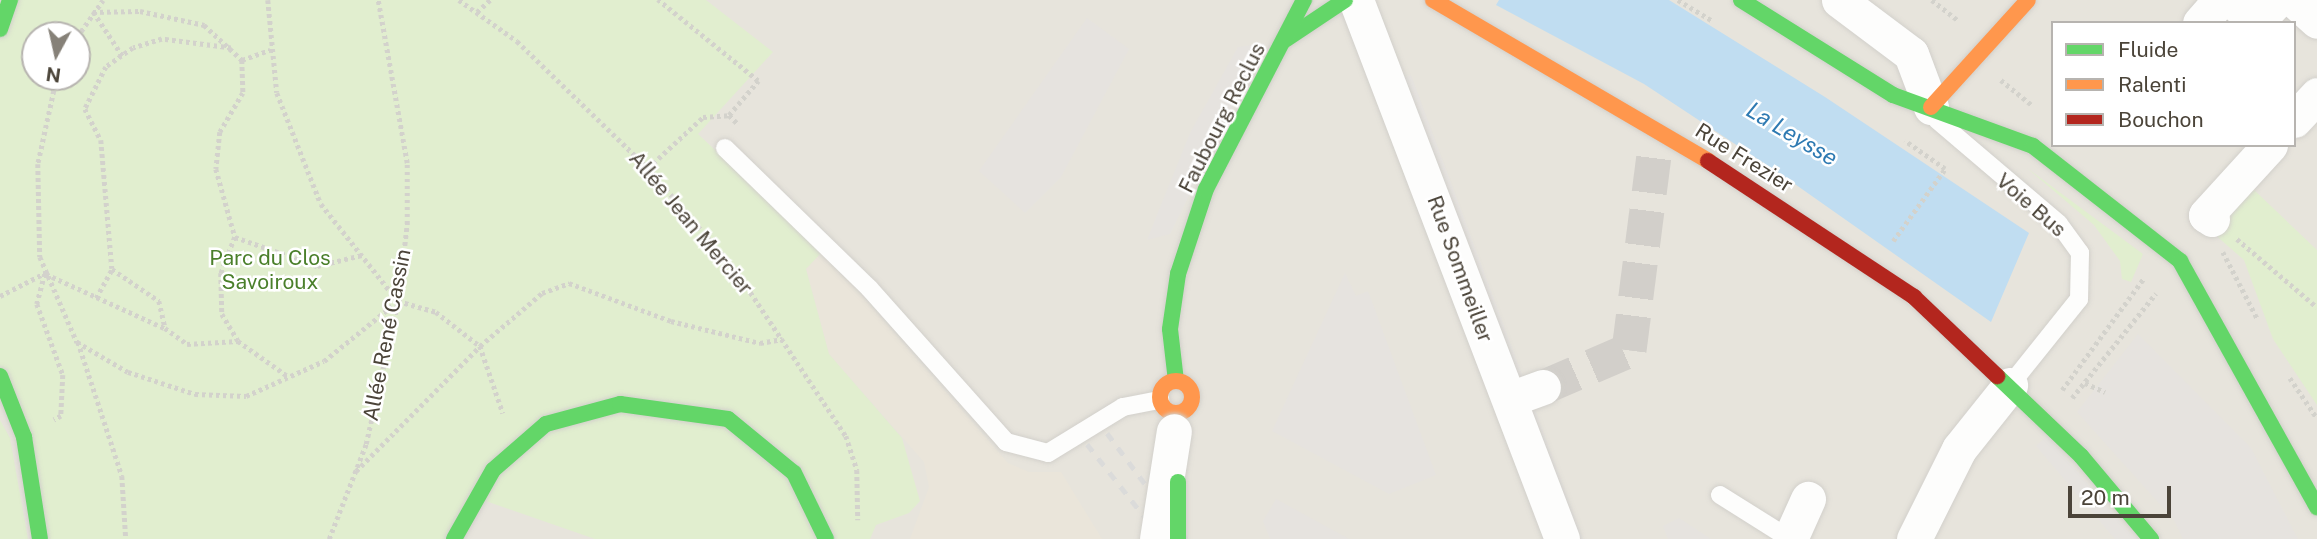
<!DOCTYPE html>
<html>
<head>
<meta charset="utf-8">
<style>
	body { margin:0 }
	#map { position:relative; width:2317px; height:539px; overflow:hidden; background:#f4f2ee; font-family:"Public Sans",sans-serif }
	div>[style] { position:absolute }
	.residential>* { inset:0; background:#e7e4dc }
	.education>* { inset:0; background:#eae5da }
	.green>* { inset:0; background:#e1eecf }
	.parking>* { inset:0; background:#e6e3df }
	.water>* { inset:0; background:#c0ddf1 }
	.street-tunnel>* { height:35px; margin-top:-17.5px; transform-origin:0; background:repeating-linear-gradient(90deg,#d2cfca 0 35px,transparent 0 53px) }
	.path>* { height:4.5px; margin-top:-2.25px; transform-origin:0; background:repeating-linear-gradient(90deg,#d3d2cc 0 3.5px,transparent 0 7px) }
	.roads { filter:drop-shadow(0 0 2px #d2d0cb) drop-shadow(0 0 2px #d2d0cb) }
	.lane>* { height:18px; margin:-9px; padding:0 9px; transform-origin:9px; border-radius:9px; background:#fdfdfc }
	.street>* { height:35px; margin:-17.5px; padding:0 17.5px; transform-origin:17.5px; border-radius:17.5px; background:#fdfdfc }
	.fast>* { height:16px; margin:-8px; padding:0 8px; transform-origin:8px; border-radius:8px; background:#63d668 }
	.slow>* { height:16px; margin:-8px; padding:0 8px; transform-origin:8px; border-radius:8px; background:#ff974d }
	.slow>.ring { margin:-8px; padding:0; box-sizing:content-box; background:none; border:16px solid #ff974d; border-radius:50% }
	.jam>* { height:16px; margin:-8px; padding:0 8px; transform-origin:8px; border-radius:8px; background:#b3261e }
	.rail>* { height:5px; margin-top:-2.5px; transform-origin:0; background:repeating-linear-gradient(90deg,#dbdbda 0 9px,transparent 0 18px) }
	.bridges { filter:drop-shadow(0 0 2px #d2d0cb) drop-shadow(0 0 2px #d2d0cb) }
	.street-bridge>* { height:35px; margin:-17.5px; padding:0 17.5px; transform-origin:17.5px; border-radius:17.5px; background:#fdfdfc }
	.fast-bridge>* { height:16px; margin:-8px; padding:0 8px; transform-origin:8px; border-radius:8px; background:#63d668 }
	span { translate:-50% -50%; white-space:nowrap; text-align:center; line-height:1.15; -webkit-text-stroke:5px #fff; paint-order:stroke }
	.street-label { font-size:21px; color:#4b4439 }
	.park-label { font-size:21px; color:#4a7f2a }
	.water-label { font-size:23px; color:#2e7ab2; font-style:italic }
	.legend { position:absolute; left:2051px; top:21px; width:245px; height:126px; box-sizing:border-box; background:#fff; border:2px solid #b7b4b0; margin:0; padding:9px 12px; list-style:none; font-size:21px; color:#4b4439 }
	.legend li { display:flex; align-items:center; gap:14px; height:35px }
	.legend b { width:35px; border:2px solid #b7b4b0 }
	.north { position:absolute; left:21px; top:21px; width:70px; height:70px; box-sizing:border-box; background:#fff; border:2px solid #b7b4b0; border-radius:50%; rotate:188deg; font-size:19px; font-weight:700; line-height:28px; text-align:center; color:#4b4439 }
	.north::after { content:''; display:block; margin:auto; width:24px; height:32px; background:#868178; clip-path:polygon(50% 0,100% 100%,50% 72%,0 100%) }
	.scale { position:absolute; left:2068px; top:486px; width:103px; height:32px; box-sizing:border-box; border:4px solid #4b4439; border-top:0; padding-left:9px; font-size:21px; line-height:24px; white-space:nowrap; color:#4b4439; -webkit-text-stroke:5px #fff; paint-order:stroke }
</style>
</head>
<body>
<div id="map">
	<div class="residential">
		<i style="clip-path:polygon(evenodd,0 0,2317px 0,2317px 539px,0 539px,0 0,2053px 23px,2294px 23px,2294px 145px,2053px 145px,2053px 23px,0 0,35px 35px,77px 35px,77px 77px,35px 77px,35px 35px)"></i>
	</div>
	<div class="education">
		<i style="clip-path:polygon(823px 251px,1008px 463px,1029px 472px,1061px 472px,1102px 539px,910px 539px,929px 487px,924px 462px,829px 354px,806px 269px)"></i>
	</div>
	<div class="green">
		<i style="clip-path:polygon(evenodd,10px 0,706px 0,773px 52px,698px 134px,823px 251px,806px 269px,829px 354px,902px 438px,920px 501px,909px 513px,876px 525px,870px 539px,595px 539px,474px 497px,454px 539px,40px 539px,0 376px,0 29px,10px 0,35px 35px,77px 35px,77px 77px,35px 77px,35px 35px)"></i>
		<i style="clip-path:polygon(2027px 168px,2143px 254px,2131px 282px,2122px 279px,2120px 261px,2094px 225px)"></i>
		<i style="clip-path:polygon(2253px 189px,2317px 250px,2317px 405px,2273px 339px,2244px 260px,2213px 233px)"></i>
		<i style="clip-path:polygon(0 420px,10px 438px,28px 539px,0 539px)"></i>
	</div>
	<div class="parking">
		<i style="clip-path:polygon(1087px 18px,1129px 49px,1061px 177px,1025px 213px,979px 171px)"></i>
		<i style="clip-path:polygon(1265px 43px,1170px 234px,1147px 240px,1190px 133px,1238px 47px)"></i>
		<i style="clip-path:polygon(1411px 75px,1583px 539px,1572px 539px,1401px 78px)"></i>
		<i style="clip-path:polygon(1345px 273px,1356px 296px,1368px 291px,1436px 475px,1389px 494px,1272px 431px)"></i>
		<i style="clip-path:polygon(2138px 334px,2251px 448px,2298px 539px,2183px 539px,2174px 520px,2077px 412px)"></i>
		<i style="clip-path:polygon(2047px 436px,2135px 539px,2115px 539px,2036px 446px)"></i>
		<i style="clip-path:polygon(1276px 499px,1349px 539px,1270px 539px,1263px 521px)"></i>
		<i style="clip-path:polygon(1679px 518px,1711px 539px,1668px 539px,1663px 526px)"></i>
	</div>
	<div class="water">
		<i style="clip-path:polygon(1499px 0,1669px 0,1825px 97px,2029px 233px,1991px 322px,1782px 175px,1644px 84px,1496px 5px)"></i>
	</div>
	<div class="street-tunnel">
		<i style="left:1543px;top:387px;width:94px;rotate:-23.3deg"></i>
		<i style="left:1629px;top:350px;width:205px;rotate:-82.7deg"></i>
	</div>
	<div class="path">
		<i style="left:268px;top:0;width:93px;rotate:84.5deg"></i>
		<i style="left:277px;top:93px;width:119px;rotate:68.4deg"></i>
		<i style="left:321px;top:204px;width:124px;rotate:51.6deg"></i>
		<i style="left:398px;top:301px;width:40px;rotate:16deg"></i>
		<i style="left:436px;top:312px;width:56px;rotate:37.7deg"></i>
		<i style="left:480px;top:346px;width:71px;rotate:71.1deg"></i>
		<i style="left:459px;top:0;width:71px;rotate:35.3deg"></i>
		<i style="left:517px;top:41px;width:182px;rotate:44.1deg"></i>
		<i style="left:648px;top:168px;width:133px;rotate:49.3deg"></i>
		<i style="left:735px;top:269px;width:201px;rotate:56.4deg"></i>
		<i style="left:846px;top:436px;width:36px;rotate:72deg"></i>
		<i style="left:857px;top:470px;width:50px;rotate:88.9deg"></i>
		<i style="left:1678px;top:0;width:39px;rotate:31deg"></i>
		<i style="left:1932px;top:0;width:34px;rotate:38deg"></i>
		<i style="left:477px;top:12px;width:18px;rotate:-43deg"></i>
		<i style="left:77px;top:37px;width:45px;rotate:-54.9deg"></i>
		<i style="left:231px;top:48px;width:70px;rotate:-172.6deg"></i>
		<i style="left:162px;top:39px;width:30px;rotate:163deg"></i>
		<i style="left:133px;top:48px;width:33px;rotate:145deg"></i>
		<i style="left:106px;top:67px;width:47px;rotate:116.6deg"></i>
		<i style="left:85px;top:109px;width:35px;rotate:63deg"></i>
		<i style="left:101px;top:140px;width:129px;rotate:85.1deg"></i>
		<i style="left:112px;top:269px;width:57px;rotate:34.2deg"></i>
		<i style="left:159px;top:301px;width:28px;rotate:77deg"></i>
		<i style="left:165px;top:328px;width:27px;rotate:36deg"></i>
		<i style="left:187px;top:344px;width:51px;rotate:-3.4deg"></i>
		<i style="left:122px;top:56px;width:53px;rotate:-123.4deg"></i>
		<i style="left:93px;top:12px;width:47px;rotate:-1.2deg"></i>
		<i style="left:140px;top:11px;width:66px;rotate:12.3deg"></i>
		<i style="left:204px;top:25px;width:52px;rotate:42.6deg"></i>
		<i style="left:242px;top:60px;width:33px;rotate:88deg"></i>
		<i style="left:243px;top:93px;width:45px;rotate:120.5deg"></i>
		<i style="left:220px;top:132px;width:37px;rotate:96deg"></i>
		<i style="left:216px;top:169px;width:71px;rotate:74.4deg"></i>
		<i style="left:235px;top:237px;width:87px;rotate:19.5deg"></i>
		<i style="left:317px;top:266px;width:46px;rotate:-13.7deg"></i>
		<i style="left:242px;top:60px;width:30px;rotate:-20deg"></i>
		<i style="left:57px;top:77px;width:89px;rotate:102.3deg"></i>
		<i style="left:38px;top:164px;width:93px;rotate:88.8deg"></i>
		<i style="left:40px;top:257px;width:93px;rotate:66.5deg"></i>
		<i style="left:77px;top:342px;width:59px;rotate:30.5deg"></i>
		<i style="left:128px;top:372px;width:71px;rotate:18.2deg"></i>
		<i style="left:195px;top:394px;width:51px;rotate:2.2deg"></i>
		<i style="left:246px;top:396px;width:85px;rotate:-24.2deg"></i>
		<i style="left:324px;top:361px;width:95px;rotate:-39deg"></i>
		<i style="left:2001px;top:80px;width:40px;rotate:39deg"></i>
		<i style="left:729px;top:115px;width:13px;rotate:45deg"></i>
		<i style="left:648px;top:168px;width:75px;rotate:-42.8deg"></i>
		<i style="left:703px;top:117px;width:26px;rotate:-4deg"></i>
		<i style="left:729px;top:115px;width:45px;rotate:-49.5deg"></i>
		<i style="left:758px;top:81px;width:129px;rotate:-141deg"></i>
		<i style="left:235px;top:237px;width:39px;rotate:111deg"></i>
		<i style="left:221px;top:273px;width:41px;rotate:88.6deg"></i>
		<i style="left:222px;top:314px;width:31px;rotate:59deg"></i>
		<i style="left:238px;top:341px;width:62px;rotate:35.2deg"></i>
		<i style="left:2237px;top:239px;width:105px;rotate:40.4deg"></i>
		<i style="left:1893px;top:241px;width:89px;rotate:-54.2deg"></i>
		<i style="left:1945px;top:169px;width:49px;rotate:-145deg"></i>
		<i style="left:2223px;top:252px;width:74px;rotate:62.7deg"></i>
		<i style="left:45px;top:274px;width:31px;rotate:105deg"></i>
		<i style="left:37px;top:304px;width:76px;rotate:69.9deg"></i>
		<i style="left:63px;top:375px;width:41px;rotate:92.8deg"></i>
		<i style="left:61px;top:416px;width:8px;rotate:150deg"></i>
		<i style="left:46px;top:274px;width:130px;rotate:24.6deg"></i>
		<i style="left:0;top:296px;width:51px;rotate:-27.1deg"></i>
		<i style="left:96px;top:298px;width:33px;rotate:-61deg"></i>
		<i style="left:78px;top:342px;width:141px;rotate:71.8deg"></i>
		<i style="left:122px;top:476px;width:63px;rotate:86.4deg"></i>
		<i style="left:2290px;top:378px;width:48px;rotate:56deg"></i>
		<i style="left:2085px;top:383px;width:22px;rotate:24deg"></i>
		<i style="left:2062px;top:390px;width:139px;rotate:-53.8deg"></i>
		<i style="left:2072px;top:398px;width:134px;rotate:-51.3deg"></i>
		<i style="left:356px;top:471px;width:176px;rotate:-45.2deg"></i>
		<i style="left:480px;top:346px;width:82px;rotate:-40.5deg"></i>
		<i style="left:542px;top:293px;width:29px;rotate:-20deg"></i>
		<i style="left:569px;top:283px;width:109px;rotate:20.4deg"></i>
		<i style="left:671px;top:321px;width:92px;rotate:13.9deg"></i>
		<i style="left:760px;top:343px;width:23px;rotate:-10deg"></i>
		<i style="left:329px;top:539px;width:102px;rotate:-68.7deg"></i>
		<i style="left:366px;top:444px;width:147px;rotate:-77.4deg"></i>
		<i style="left:398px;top:301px;width:78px;rotate:-83.3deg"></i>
		<i style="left:407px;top:224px;width:61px;rotate:-90deg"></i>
		<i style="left:407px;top:163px;width:166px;rotate:-100.1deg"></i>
	</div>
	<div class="roads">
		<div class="lane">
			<i style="left:1937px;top:120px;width:160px;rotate:40.4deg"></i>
			<i style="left:2059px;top:224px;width:36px;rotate:54deg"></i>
			<i style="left:2080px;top:253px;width:46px;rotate:91.2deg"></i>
			<i style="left:2079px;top:299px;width:110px;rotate:128.7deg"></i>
			<i style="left:725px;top:148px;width:201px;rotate:44.2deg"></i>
			<i style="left:869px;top:288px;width:206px;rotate:48.3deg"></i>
			<i style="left:1006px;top:442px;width:43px;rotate:14.7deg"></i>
			<i style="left:1048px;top:453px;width:88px;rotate:-31.5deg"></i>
			<i style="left:1123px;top:407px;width:38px;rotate:-11deg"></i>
			<i style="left:1720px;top:495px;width:83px;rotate:32.2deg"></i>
		</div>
		<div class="street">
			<i style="left:1356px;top:0;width:577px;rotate:69.08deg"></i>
			<i style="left:1839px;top:0;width:90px;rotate:36.9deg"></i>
			<i style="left:1911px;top:54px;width:57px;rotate:69.3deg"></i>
			<i style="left:2232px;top:0;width:33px;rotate:43deg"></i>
			<i style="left:2256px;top:22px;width:30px;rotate:-46deg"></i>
			<i style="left:2294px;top:0;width:31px;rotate:42deg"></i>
			<i style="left:2200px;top:23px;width:30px;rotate:-49deg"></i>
			<i style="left:2294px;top:120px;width:34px;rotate:-47deg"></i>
			<i style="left:2212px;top:219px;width:7px;rotate:-146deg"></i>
			<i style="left:2206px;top:215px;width:95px;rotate:-47.6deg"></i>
			<i style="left:1510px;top:399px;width:35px;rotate:-20deg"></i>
			<i style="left:1790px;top:539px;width:44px;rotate:-65.8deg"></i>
			<i style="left:1914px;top:539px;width:101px;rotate:-63.4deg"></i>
			<i style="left:1959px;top:449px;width:82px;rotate:-51.4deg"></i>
		</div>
		<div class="fast">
			<i style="left:1741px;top:0;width:179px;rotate:32deg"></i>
			<i style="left:1893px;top:95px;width:149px;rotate:20deg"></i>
			<i style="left:2033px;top:146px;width:187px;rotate:38deg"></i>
			<i style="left:2180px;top:261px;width:282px;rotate:60.9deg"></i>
			<i style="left:0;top:29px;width:31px;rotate:-71deg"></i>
			<i style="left:1285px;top:40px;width:72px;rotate:-33.7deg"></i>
			<i style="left:0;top:376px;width:66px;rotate:68.5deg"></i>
			<i style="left:24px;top:437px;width:103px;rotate:81.1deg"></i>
			<i style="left:1997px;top:376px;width:116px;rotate:43.6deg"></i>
			<i style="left:2081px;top:456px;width:109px;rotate:49.9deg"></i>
			<i style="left:1176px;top:381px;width:52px;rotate:-96.6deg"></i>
			<i style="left:1170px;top:329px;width:56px;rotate:-81.7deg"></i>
			<i style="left:1178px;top:274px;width:89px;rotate:-71.8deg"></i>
			<i style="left:1206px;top:189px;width:213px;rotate:-62.6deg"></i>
			<i style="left:454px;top:539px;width:79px;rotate:-60.5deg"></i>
			<i style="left:493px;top:470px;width:70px;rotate:-41deg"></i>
			<i style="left:546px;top:424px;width:77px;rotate:-15.1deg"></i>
			<i style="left:620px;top:404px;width:109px;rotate:7.9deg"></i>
			<i style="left:728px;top:419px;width:85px;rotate:39.3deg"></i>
			<i style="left:794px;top:473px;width:73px;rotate:64.1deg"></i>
		</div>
		<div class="slow">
			<i style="left:1433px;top:0;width:319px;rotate:30.3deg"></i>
			<i style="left:1931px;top:107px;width:144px;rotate:-47.8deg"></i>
			<i class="ring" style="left:1160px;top:381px;width:16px;height:16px"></i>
		</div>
		<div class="jam">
			<i style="left:1708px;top:161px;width:247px;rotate:33.4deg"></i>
			<i style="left:1914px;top:297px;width:115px;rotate:43.6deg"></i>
		</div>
	</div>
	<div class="rail">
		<i style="left:1107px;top:433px;width:132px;rotate:53.3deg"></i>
		<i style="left:1087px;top:444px;width:121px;rotate:51.7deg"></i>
	</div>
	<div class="bridges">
		<div class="street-bridge">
			<i style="left:1157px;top:539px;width:109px;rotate:-81.1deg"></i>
		</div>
		<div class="fast-bridge">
			<i style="left:1178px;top:482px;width:57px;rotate:90deg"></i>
		</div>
	</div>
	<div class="street-label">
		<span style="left:1222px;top:118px;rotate:-63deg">Faubourg Reclus</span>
		<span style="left:1744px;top:158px;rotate:32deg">Rue Frezier</span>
		<span style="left:2031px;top:205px;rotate:41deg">Voie Bus</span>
		<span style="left:691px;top:223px;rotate:50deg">Allée Jean Mercier</span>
		<span style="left:1460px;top:269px;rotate:70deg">Rue Sommeiller</span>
		<span style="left:387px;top:335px;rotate:-79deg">Allée René Cassin</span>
	</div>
	<div class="park-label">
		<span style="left:270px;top:270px">Parc du Clos<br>Savoiroux</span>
	</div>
	<div class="water-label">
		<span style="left:1792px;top:134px;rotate:31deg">La Leysse</span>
	</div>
	<ul class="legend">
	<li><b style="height:9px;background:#63d668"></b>Fluide</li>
	<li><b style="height:9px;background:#ff974d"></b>Ralenti</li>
	<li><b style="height:9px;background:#b3261e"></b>Bouchon</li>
	</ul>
	<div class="north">N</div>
	<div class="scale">20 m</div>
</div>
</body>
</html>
